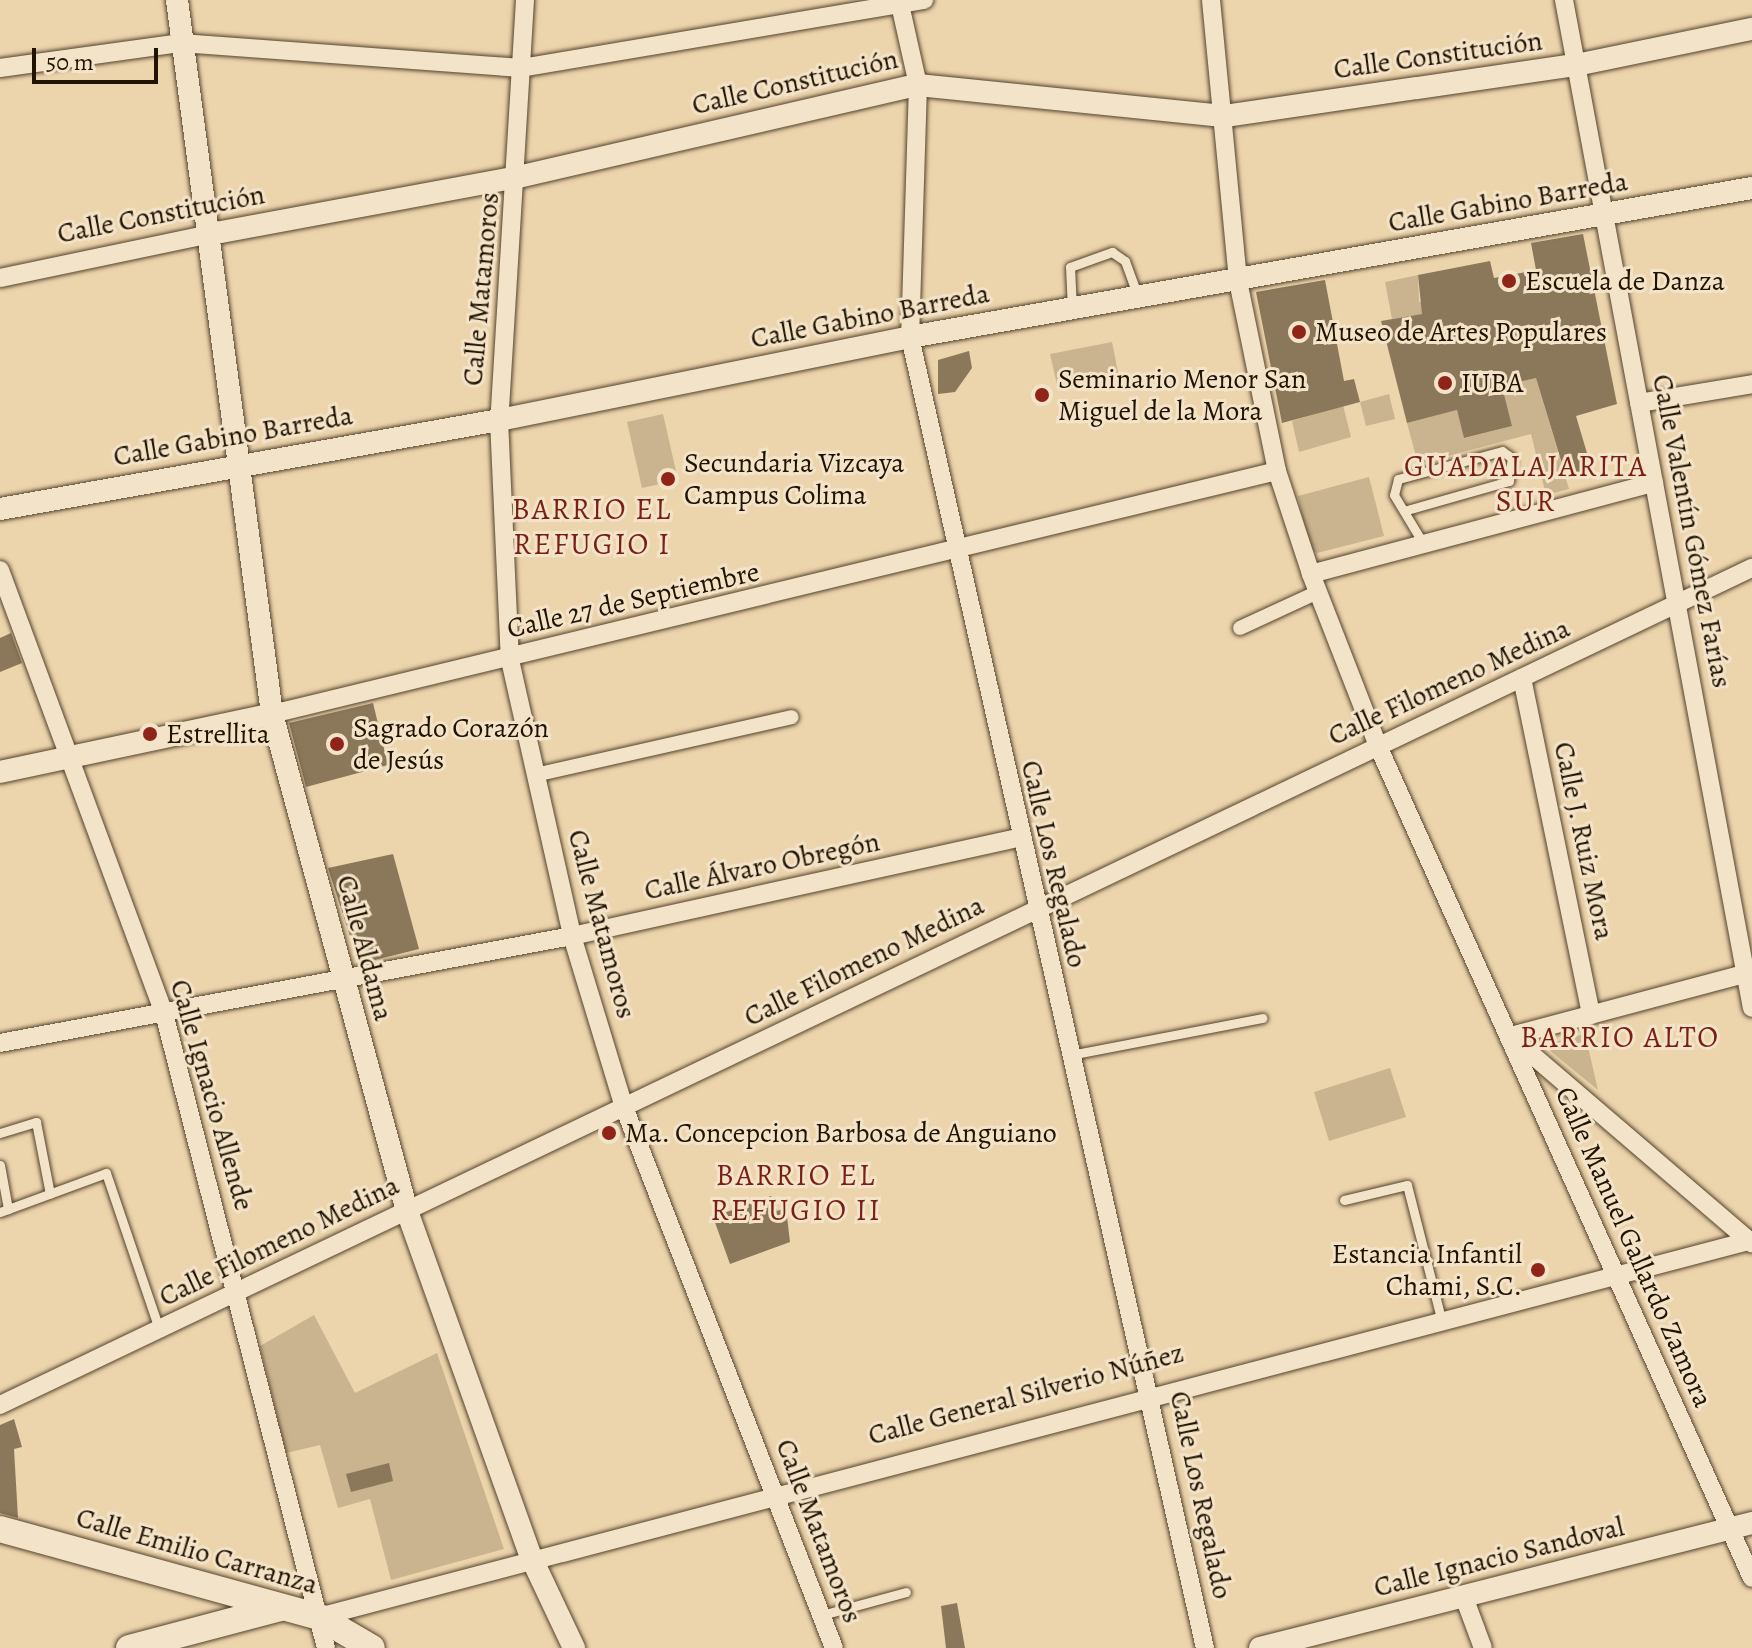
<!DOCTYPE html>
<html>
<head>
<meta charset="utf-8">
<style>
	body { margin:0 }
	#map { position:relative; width:1752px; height:1648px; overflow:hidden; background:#ecd4ac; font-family:Alegreya,serif }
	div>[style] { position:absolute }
	.green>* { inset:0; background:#cab38f }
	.building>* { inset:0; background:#8b775a }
	.roads { filter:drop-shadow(0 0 2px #54432c) drop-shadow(0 0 2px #54432c) }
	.service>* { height:9px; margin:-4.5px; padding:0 4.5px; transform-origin:4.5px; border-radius:4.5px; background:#f3e3c9 }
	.pedestrian>* { height:14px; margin:-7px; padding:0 7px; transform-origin:7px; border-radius:7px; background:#f3e3c9 }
	.minor>* { height:18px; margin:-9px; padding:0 9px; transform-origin:9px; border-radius:9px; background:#f3e3c9 }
	.tertiary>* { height:22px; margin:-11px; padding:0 11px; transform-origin:11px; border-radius:11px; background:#f3e3c9 }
	.secondary>* { height:26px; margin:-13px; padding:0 13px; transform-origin:13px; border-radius:13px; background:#f3e3c9 }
	.dots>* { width:22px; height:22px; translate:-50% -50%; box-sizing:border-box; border:4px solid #f3e3c9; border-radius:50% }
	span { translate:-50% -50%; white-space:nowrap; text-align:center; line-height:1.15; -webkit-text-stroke:6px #f3e3c9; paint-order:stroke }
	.street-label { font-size:28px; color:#221301 }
	.poi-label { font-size:28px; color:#221301 }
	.left { translate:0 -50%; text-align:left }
	.right { translate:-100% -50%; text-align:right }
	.neighbourhood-label { font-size:30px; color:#7a1f14; letter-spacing:2px }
	.scale { position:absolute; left:32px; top:48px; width:126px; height:36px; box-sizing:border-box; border:4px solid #221301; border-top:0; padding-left:10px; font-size:24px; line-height:28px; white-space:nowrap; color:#221301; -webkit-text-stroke:6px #f3e3c9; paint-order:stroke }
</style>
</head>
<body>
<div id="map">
	<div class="green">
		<i style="clip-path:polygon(1418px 275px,1419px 302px,1463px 293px,1467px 307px,1392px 319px,1385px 282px)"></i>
		<i style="clip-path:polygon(1112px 342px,1119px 377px,1058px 389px,1050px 354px)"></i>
		<i style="clip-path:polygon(1536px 378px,1569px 489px,1546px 495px,1531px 434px,1418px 464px,1407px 423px,1457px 410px,1465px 438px,1512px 426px,1502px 386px)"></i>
		<i style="clip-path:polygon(1389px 394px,1395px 419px,1366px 426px,1360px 402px)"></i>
		<i style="clip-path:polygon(1343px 405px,1351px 437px,1299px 452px,1292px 421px)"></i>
		<i style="clip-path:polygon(663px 414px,678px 480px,642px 488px,627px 422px)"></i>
		<i style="clip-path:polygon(1369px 477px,1384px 536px,1317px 553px,1309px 547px,1298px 496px)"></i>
		<i style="clip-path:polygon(1585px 1034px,1598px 1090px,1543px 1045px)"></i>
		<i style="clip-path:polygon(1390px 1068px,1406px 1117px,1329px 1141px,1314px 1092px)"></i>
		<i style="clip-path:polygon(314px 1315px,355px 1393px,437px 1353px,504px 1549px,391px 1580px,370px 1499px,338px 1508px,320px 1445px,286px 1453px,260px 1346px)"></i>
	</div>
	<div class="building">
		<i style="clip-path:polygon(1583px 234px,1617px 404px,1576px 416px,1592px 470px,1566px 477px,1536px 378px,1502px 386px,1512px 426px,1464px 438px,1457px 410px,1407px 423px,1381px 321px,1422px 314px,1418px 275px,1490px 261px,1494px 278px,1536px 270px,1531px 243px)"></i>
		<i style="clip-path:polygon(1325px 280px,1344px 381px,1354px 379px,1360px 402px,1282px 423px,1256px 292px)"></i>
		<i style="clip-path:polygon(969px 351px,972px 368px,955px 392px,938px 394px,938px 360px)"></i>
		<i style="clip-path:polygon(11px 633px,22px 663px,0 672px,0 638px)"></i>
		<i style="clip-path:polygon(373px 703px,388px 765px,306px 787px,289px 723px)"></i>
		<i style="clip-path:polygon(393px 854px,419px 949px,359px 964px,328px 868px)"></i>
		<i style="clip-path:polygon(771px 1196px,777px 1211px,786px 1208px,790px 1242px,730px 1264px,713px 1217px)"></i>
		<i style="clip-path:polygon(14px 1419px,22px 1447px,14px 1449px,18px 1518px,0 1513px,0 1425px)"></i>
		<i style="clip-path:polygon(389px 1463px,393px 1481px,351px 1492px,346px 1474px)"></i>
		<i style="clip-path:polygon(957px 1603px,965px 1648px,946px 1648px,941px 1606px)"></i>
	</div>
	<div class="roads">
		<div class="service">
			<i style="left:1072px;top:309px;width:42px;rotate:-92.7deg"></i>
			<i style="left:1070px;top:267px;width:45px;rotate:-19.7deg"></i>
			<i style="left:1112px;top:252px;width:16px;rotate:35deg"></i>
			<i style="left:1125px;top:261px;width:35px;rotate:70deg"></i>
			<i style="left:1407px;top:510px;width:106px;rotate:-15.9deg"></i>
			<i style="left:1509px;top:481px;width:23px;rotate:-83deg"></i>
			<i style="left:1512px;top:458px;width:12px;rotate:-145deg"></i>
			<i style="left:1502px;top:451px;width:108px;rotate:164.9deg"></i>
			<i style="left:1398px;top:479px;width:16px;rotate:104deg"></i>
			<i style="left:1394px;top:495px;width:56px;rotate:58.9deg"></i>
			<i style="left:1070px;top:1055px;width:196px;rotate:-10.9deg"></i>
			<i style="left:0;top:1133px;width:38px;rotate:-17deg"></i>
			<i style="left:36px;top:1122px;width:73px;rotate:79deg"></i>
			<i style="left:0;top:1165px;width:45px;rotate:79.7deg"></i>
			<i style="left:1344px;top:1200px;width:65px;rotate:-13.4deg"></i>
			<i style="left:1407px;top:1185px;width:137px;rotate:75.7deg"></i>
			<i style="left:0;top:1212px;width:113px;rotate:-20.2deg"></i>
			<i style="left:106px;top:1173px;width:165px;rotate:71.2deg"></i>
			<i style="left:822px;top:1615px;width:87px;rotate:-15.3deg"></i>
		</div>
		<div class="pedestrian">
			<i style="left:1240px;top:628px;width:86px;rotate:-24.8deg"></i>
			<i style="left:535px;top:775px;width:263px;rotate:-12.7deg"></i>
		</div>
		<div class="minor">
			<i style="left:525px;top:0;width:421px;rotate:93.5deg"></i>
			<i style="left:499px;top:420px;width:240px;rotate:87.4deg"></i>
			<i style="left:510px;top:660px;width:283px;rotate:77.3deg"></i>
			<i style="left:572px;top:936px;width:179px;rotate:73.1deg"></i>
			<i style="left:624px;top:1107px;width:580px;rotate:68.79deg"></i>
			<i style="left:899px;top:0;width:87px;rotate:77.4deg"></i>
			<i style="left:918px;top:85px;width:252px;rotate:91.8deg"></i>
			<i style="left:910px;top:337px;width:1344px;rotate:77.32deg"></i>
			<i style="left:1211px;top:0;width:282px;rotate:84.5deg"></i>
			<i style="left:1238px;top:281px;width:194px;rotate:78.4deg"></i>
			<i style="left:1277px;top:471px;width:108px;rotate:71.7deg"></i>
			<i style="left:1311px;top:574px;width:185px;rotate:68.7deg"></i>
			<i style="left:1378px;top:746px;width:912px;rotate:65.8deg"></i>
			<i style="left:1564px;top:0;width:1025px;rotate:79.44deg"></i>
			<i style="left:0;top:68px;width:183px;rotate:-7.9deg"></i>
			<i style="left:181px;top:43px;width:341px;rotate:4.2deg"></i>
			<i style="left:521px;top:68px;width:409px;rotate:-9.6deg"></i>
			<i style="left:0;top:278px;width:209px;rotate:-11.8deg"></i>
			<i style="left:1639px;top:403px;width:115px;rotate:-9.5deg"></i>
			<i style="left:0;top:570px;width:472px;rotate:69.7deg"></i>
			<i style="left:164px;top:1013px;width:655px;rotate:75.69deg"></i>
			<i style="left:1311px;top:574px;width:355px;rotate:-14.9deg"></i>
			<i style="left:1522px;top:678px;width:344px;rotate:78.4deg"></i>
			<i style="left:272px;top:714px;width:1034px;rotate:-13.59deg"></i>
			<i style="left:1511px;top:1036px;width:249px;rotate:-14.9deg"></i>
			<i style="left:1516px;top:1041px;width:311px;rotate:40.6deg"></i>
			<i style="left:0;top:1043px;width:582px;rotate:-10.6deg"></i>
			<i style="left:572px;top:936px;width:456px;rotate:-12.4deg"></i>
			<i style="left:0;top:1405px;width:1942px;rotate:-25.54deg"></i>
			<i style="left:1464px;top:1597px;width:54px;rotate:69.6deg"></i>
			<i style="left:319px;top:1617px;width:1482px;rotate:-14.74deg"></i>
		</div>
		<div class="tertiary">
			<i style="left:177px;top:0;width:720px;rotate:82.42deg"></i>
			<i style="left:272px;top:714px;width:515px;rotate:74.8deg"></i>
			<i style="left:407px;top:1211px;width:368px;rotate:70.3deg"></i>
			<i style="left:531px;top:1557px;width:101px;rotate:64.7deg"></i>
			<i style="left:205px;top:235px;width:318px;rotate:-10.5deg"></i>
			<i style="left:518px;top:177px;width:410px;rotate:-13deg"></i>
			<i style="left:918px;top:85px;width:309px;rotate:5.8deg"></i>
			<i style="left:1225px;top:116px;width:355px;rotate:-8.3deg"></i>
			<i style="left:1576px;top:65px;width:180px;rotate:-11.6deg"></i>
			<i style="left:0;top:509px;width:507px;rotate:-10.11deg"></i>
			<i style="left:499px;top:420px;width:419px;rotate:-11.4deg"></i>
			<i style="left:910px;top:337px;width:855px;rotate:-10.04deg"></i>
			<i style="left:0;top:772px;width:278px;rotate:-12deg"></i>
			<i style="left:1260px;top:1648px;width:508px;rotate:-14.26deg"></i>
		</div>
		<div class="secondary">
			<i style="left:0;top:1529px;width:331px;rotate:15.4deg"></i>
			<i style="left:319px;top:1617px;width:61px;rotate:30.3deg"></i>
			<i style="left:129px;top:1648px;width:156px;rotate:-14.8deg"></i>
		</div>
	</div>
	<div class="dots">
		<i style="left:1509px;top:281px;background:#8f2418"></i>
		<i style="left:1299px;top:332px;background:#8f2418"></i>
		<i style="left:1445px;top:383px;background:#8f2418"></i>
		<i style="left:1042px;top:395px;background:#8f2418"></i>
		<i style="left:668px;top:479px;background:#8f2418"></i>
		<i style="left:150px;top:734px;background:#8f2418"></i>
		<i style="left:337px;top:744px;background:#8f2418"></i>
		<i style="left:609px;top:1133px;background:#8f2418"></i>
		<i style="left:1538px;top:1270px;background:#8f2418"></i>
	</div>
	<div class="street-label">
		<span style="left:1438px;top:55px;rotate:-8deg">Calle Constitución</span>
		<span style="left:795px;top:82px;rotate:-13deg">Calle Constitución</span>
		<span style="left:1508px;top:202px;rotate:-10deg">Calle Gabino Barreda</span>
		<span style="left:161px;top:214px;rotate:-11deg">Calle Constitución</span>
		<span style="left:481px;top:289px;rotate:-85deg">Calle Matamoros</span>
		<span style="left:870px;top:316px;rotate:-11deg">Calle Gabino Barreda</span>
		<span style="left:233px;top:436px;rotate:-10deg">Calle Gabino Barreda</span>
		<span style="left:1692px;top:531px;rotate:79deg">Calle Valentín Gómez Farías</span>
		<span style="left:633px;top:600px;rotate:-13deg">Calle 27 de Septiembre</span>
		<span style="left:1449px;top:682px;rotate:-25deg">Calle Filomeno Medina</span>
		<span style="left:1584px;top:841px;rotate:78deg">Calle J. Ruiz Mora</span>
		<span style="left:1054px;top:864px;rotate:77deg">Calle Los Regalado</span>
		<span style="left:762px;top:866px;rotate:-12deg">Calle Álvaro Obregón</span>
		<span style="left:602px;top:924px;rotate:75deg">Calle Matamoros</span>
		<span style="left:365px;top:948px;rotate:75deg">Calle Aldama</span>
		<span style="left:864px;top:961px;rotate:-26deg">Calle Filomeno Medina</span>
		<span style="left:212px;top:1095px;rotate:74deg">Calle Ignacio Allende</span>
		<span style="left:279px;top:1241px;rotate:-26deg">Calle Filomeno Medina</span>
		<span style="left:1634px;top:1247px;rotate:66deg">Calle Manuel Gallardo Zamora</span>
		<span style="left:1026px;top:1394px;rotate:-15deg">Calle General Silverio Núñez</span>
		<span style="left:1201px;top:1495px;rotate:78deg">Calle Los Regalado</span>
		<span style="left:819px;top:1531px;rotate:69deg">Calle Matamoros</span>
		<span style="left:197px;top:1551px;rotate:16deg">Calle Emilio Carranza</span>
		<span style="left:1499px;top:1557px;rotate:-14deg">Calle Ignacio Sandoval</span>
	</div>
	<div class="poi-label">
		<span class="left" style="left:1525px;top:281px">Escuela de Danza</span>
		<span class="left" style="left:1315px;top:332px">Museo de Artes Populares</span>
		<span class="left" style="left:1058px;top:395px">Seminario Menor San<br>Miguel de la Mora</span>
		<span class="left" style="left:1461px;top:383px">IUBA</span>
		<span class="left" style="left:684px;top:479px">Secundaria Vizcaya<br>Campus Colima</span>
		<span class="left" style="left:353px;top:744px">Sagrado Corazón<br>de Jesús</span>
		<span class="left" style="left:166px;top:734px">Estrellita</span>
		<span class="left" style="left:625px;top:1133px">Ma. Concepcion Barbosa de Anguiano</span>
		<span class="right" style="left:1522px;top:1270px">Estancia Infantil<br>Chami, S.C.</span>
	</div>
	<div class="neighbourhood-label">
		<span style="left:1526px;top:483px">GUADALAJARITA<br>SUR</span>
		<span style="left:592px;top:526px">BARRIO EL<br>REFUGIO I</span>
		<span style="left:1620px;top:1037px">BARRIO ALTO</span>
		<span style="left:796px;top:1192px">BARRIO EL<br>REFUGIO II</span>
	</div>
	<div class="scale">50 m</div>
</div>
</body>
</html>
